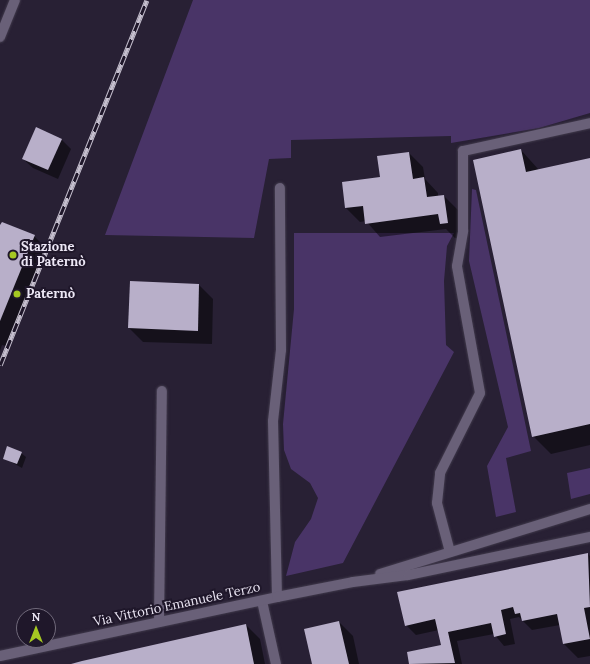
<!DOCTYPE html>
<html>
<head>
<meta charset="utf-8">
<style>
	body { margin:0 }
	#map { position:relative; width:590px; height:664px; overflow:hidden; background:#282034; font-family:Lora,serif }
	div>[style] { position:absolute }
	.green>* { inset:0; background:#493467 }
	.shadow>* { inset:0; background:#0007 }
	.building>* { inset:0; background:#b8afc9 }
	.roads { filter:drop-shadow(0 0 1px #413a4c) drop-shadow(0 0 1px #413a4c) }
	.minor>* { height:10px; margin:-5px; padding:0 5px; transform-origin:5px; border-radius:5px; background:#696078 }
	.rail>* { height:4.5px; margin-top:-2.25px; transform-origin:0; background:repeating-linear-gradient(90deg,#1f172a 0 9px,#c5bfce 0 18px); box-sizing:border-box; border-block:1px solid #c5bfce }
	.dots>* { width:11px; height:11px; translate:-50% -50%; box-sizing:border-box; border:2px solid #1f172a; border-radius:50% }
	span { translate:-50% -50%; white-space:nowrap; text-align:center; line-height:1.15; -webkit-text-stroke:4px #1f172a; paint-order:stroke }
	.poi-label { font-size:13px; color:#ece7f5; font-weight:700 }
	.left { translate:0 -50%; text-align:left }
	.street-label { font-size:13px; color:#ece7f5 }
	.north { position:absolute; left:16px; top:608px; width:40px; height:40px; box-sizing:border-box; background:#1f172a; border:1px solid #716a7b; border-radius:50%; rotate:0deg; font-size:11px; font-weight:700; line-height:16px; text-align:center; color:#ece7f5 }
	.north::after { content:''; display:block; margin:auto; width:14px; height:18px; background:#a5c822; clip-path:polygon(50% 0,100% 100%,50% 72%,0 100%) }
</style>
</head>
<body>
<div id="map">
	<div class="green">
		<i style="clip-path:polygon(193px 0,590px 0,590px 113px,539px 128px,451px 143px,451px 136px,291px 140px,291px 158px,269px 159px,254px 238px,105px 235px)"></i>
		<i style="clip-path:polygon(472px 189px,476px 190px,531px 451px,506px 458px,516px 512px,496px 517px,487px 466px,508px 427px,469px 261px)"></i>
		<i style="clip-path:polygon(294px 233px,454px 233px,447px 246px,444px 281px,446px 345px,454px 352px,343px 563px,286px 576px,295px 542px,311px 519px,318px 498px,310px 483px,291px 469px,284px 450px,283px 424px,294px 309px)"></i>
		<i style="clip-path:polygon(590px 468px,590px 494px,571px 499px,567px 473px)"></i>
	</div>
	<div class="shadow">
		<i style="clip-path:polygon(61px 139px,71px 149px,58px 179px,33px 168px,23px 159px)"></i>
		<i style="clip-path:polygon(521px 150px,539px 170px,590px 159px,590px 445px,551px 454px,533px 436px)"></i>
		<i style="clip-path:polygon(409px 153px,423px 167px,425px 179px,438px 193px,438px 197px,444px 196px,458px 210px,461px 237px,455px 238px,446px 229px,380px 237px,366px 221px,360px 222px,346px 208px)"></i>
		<i style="clip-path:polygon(0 228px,34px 236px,48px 250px,9px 347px,2px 345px,0 351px)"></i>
		<i style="clip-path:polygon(131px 282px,199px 285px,213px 299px,212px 344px,143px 342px,129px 328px)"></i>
		<i style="clip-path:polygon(21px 453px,26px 457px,22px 468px,4px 458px)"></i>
		<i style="clip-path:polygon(588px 554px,590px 556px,590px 656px,578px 658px,564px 644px,560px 625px,532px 630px,519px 617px,510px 619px,515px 644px,504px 646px,494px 634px,457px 641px,462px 664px,410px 664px,408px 652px,442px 646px,439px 630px,416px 635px,406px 625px)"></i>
		<i style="clip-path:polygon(339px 622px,353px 636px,359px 664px,313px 664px)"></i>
		<i style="clip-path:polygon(246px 625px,260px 639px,265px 664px,72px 664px)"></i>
	</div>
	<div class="building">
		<i style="clip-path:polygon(36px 127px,62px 139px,48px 170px,22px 159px)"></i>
		<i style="clip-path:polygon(521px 149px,526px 172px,590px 158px,590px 424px,532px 437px,473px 160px)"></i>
		<i style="clip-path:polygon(409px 152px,413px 179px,424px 177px,427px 197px,444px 195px,448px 223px,440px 224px,438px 214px,365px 224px,363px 206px,345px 208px,342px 182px,380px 177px,377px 156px)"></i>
		<i style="clip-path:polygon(2px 222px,35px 235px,0 321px,0 225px)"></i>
		<i style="clip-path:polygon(130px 281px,199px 284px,198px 331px,128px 328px)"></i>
		<i style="clip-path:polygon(7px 446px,22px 452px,17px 464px,3px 459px)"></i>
		<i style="clip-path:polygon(588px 553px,590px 607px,584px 608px,590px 639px,563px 644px,557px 614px,522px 621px,520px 613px,515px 614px,513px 607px,501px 610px,506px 634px,494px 637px,491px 623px,448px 632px,455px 663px,409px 664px,407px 652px,441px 645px,435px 619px,405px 626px,397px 592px)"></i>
		<i style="clip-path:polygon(339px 621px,349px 664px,312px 664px,304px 629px)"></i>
		<i style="clip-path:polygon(246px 624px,254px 664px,71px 664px,82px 661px)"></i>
	</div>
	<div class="roads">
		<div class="minor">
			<i style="left:0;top:37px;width:40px;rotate:-68deg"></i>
			<i style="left:450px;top:552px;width:51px;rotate:-104.9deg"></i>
			<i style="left:437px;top:503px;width:30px;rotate:-84deg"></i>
			<i style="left:440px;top:473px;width:89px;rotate:-63.4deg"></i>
			<i style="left:480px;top:393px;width:129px;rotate:-100.3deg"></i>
			<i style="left:457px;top:266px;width:36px;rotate:-80deg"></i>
			<i style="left:463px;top:231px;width:80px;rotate:-90deg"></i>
			<i style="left:463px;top:151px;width:130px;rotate:-12.4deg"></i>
			<i style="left:380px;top:574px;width:220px;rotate:-17.2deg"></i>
			<i style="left:277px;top:597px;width:176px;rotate:-91.3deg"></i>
			<i style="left:273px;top:421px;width:71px;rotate:-83.6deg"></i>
			<i style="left:281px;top:350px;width:162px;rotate:-90.4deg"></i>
			<i style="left:262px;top:601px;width:65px;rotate:77.5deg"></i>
			<i style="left:159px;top:622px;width:231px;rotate:-89.3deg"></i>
			<i style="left:0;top:656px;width:283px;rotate:-12deg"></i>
			<i style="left:277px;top:597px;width:77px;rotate:-11.2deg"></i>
			<i style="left:353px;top:582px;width:55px;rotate:-7.3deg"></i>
			<i style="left:408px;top:575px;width:186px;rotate:-11.8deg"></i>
		</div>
	</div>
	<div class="rail">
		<i style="left:0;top:365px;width:393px;rotate:-68.1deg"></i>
	</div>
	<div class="dots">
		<i style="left:13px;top:255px;background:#a5c822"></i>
		<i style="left:17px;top:294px;background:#a5c822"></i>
	</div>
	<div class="poi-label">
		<span class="left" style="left:21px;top:255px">Stazione<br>di Paternò</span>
		<span class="left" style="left:26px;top:294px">Paternò</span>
	</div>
	<div class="street-label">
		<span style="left:177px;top:605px;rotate:-12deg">Via Vittorio Emanuele Terzo</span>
	</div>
	<div class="north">N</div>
</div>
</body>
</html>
